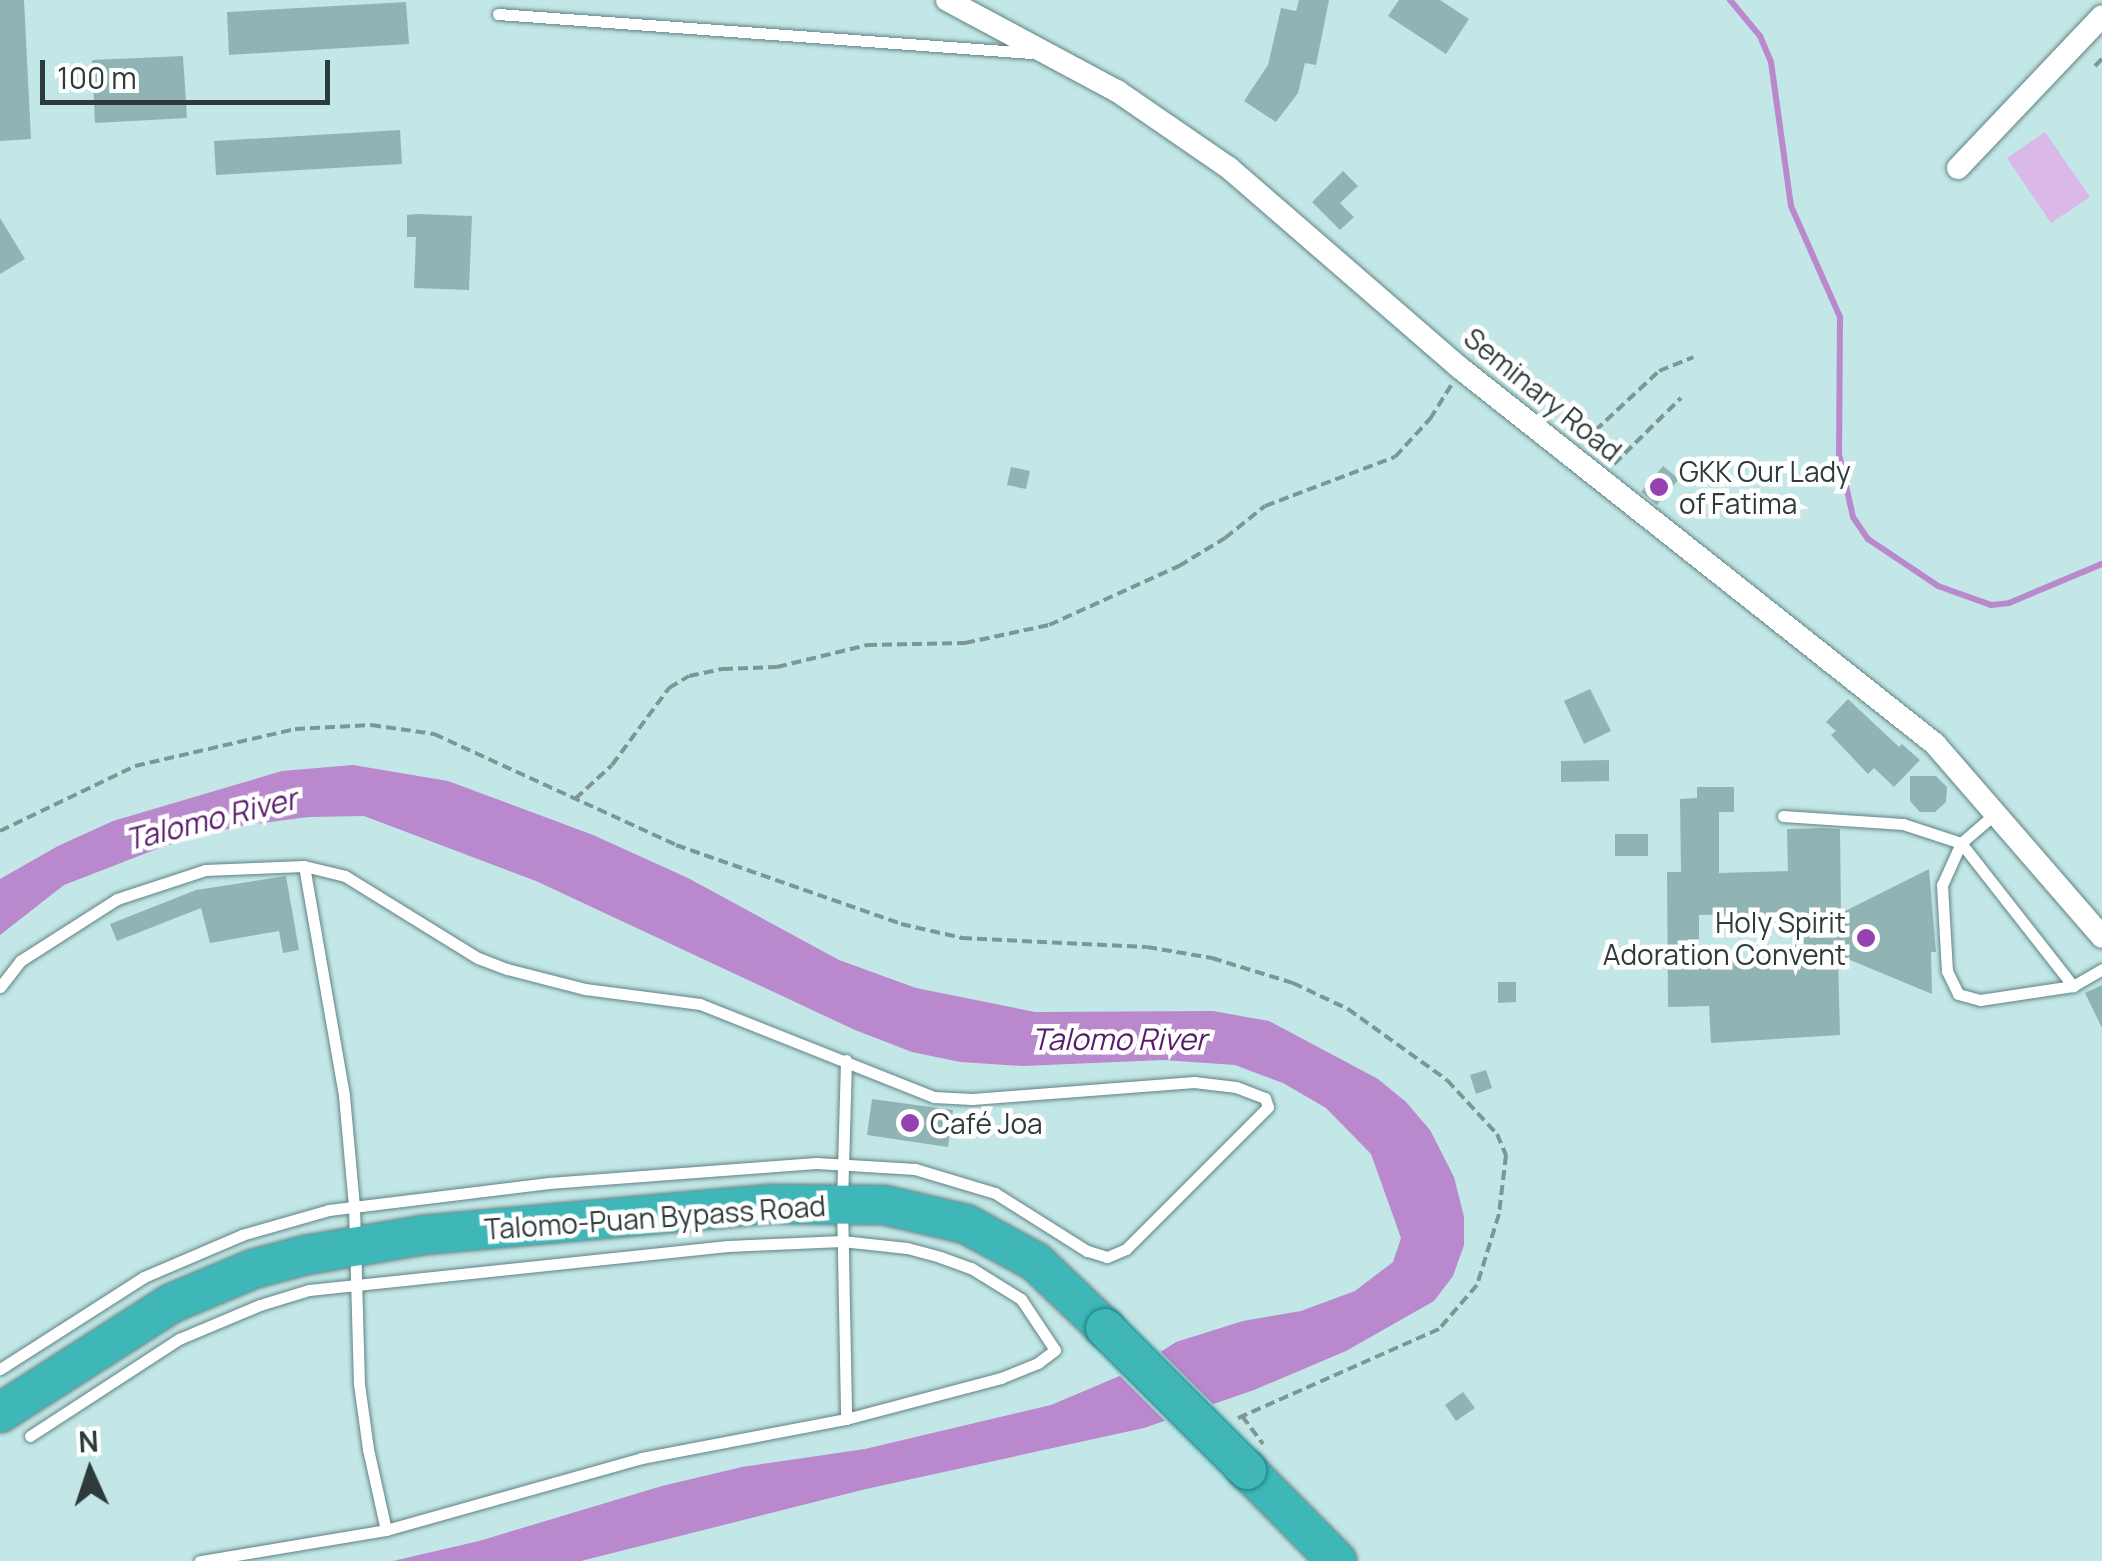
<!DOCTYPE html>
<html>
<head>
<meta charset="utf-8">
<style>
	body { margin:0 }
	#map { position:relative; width:2102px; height:1561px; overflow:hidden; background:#c3e7e7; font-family:Manrope,sans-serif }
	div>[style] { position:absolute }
	.green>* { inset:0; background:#dab8e8 }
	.water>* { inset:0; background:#b988cd }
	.pier>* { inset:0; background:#c3e7e7 }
	.stream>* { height:6px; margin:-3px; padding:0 3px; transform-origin:3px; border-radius:3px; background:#b988cd }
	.building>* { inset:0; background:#90b3b3 }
	.path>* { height:4px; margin-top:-2px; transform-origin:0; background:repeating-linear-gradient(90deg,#7d9696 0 10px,transparent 0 15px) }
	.roads { filter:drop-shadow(0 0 2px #608282) drop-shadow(0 0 2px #608282) }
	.service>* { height:11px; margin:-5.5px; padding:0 5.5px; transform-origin:5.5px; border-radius:5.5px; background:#fff }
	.minor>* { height:22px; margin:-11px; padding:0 11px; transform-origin:11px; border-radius:11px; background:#fff }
	.trunk>* { height:38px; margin:-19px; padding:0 19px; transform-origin:19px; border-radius:19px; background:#3fb6b7 }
	.bridges { filter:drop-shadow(0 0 2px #1a7f80) drop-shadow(0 0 2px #1a7f80) }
	.trunk-bridge>* { height:38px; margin:-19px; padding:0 19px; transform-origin:19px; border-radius:19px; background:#3fb6b7 }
	.dots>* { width:28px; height:28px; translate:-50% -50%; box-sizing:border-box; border:5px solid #fff; border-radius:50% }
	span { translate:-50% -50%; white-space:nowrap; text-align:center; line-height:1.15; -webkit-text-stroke:9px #fff; paint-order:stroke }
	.street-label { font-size:28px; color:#2d3b3b }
	.poi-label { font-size:28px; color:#2d3b3b }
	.left { translate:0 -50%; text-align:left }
	.right { translate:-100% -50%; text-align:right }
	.water-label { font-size:30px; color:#581a6d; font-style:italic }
	.north { position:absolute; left:40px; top:1421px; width:100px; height:100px; -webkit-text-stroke:8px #fff; paint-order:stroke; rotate:357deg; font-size:28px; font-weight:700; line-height:40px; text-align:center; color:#2d3b3b }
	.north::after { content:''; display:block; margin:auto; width:35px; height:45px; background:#2d3b3b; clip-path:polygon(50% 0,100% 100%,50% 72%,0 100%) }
	.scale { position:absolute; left:40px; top:60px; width:290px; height:45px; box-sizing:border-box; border:5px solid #2d3b3b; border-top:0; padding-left:12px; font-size:30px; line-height:35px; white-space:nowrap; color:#2d3b3b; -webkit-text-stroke:8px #fff; paint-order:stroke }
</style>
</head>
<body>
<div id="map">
	<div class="green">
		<i style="clip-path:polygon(2045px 132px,2090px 197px,2051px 223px,2007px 158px)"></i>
	</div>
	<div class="water">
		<i style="clip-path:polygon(353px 765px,448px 781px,593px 835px,688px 878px,839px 960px,916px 988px,1035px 1012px,1213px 1011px,1269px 1021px,1378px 1079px,1406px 1102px,1430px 1130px,1454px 1177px,1464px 1217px,1464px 1245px,1453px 1276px,1434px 1301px,1346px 1351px,1254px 1390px,1144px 1428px,866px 1489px,581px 1561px,393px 1561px,479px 1541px,662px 1486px,742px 1467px,865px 1449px,1051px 1405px,1129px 1372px,1176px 1342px,1243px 1321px,1301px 1311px,1355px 1291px,1393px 1262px,1401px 1238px,1371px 1154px,1326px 1108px,1283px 1083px,1235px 1065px,1163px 1060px,1023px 1066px,960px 1062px,912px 1052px,855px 1030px,536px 881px,364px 816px,309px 817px,239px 826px,162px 847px,64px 885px,0 935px,0 879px,58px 846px,113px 821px,282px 771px)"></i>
	</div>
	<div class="pier">
		<i style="clip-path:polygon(1157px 1348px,1218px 1409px,1169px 1425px,1117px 1373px)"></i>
	</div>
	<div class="stream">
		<i style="left:1730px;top:0;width:47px;rotate:50.2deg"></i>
		<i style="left:1760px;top:36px;width:28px;rotate:67deg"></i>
		<i style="left:1771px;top:62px;width:145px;rotate:82.1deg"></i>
		<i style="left:1791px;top:206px;width:121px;rotate:66.2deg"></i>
		<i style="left:1840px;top:317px;width:137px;rotate:90.4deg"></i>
		<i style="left:1839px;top:454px;width:65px;rotate:77.5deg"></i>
		<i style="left:1853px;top:517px;width:27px;rotate:56deg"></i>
		<i style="left:1868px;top:539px;width:84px;rotate:33.9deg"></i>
		<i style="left:1938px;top:586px;width:56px;rotate:19.7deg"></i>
		<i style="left:1991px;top:605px;width:18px;rotate:-6deg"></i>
		<i style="left:2009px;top:603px;width:101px;rotate:-22.8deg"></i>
	</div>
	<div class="building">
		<i style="clip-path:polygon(0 0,24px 0,31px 139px,0 141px)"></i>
		<i style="clip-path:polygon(1299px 0,1329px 0,1316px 65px,1305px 63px,1298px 93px,1276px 122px,1244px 101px,1268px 65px,1281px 8px,1296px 11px)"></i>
		<i style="clip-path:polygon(1399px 0,1440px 0,1469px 19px,1446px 54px,1388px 16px)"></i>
		<i style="clip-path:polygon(406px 2px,409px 44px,229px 55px,227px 12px)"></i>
		<i style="clip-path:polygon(183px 56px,187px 118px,95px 123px,92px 60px)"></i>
		<i style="clip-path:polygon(400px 130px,402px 164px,216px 175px,214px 141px)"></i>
		<i style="clip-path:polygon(1343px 171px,1358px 186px,1340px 203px,1354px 217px,1340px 230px,1312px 202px)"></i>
		<i style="clip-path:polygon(417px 214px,472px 216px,469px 290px,414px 288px,416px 237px,407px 237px,407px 215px)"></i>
		<i style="clip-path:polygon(0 218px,25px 259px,0 274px)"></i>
		<i style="clip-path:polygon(1663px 466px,1679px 479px,1657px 505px,1641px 492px)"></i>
		<i style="clip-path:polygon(1011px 467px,1030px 471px,1026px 489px,1007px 485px)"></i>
		<i style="clip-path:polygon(1590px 689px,1611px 731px,1584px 744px,1564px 701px)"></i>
		<i style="clip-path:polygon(1848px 699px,1899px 747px,1902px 744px,1920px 760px,1894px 787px,1874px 768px,1868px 774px,1831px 735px,1836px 731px,1826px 722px)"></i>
		<i style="clip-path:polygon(1609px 760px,1609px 781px,1561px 782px,1561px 761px)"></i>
		<i style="clip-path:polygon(1910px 776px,1936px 776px,1947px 787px,1946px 802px,1935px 812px,1920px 812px,1910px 801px)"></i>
		<i style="clip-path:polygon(evenodd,1697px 787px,1734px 787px,1734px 812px,1719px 812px,1719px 873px,1788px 871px,1787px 829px,1822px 828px,1840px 829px,1841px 913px,1929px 869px,1936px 952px,1931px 952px,1932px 994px,1838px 955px,1840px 1035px,1711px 1043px,1709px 1006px,1668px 1007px,1667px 872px,1681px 872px,1680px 799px,1697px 798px,1697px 787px,1793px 913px,1795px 957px,1699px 960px,1699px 915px,1793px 913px)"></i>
		<i style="clip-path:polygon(1615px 834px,1648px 834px,1648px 856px,1615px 856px)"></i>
		<i style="clip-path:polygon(286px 876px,299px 950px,283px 953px,279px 931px,210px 943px,201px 908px,117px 941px,110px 924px,196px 890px)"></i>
		<i style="clip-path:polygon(1498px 982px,1516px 982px,1516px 1002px,1498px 1003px)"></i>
		<i style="clip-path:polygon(2102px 985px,2102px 1028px,2085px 993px)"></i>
		<i style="clip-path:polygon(1486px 1070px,1492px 1088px,1476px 1094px,1470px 1075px)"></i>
		<i style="clip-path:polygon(872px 1099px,953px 1110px,948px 1147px,867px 1135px)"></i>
		<i style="clip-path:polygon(1463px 1392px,1475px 1408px,1456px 1421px,1445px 1405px)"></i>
	</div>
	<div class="path">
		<i style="left:2095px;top:66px;width:10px;rotate:-45deg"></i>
		<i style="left:1584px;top:441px;width:103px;rotate:-43deg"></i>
		<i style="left:1659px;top:371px;width:37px;rotate:-22deg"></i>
		<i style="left:1614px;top:464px;width:94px;rotate:-44.6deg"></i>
		<i style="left:575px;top:799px;width:50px;rotate:-42.6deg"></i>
		<i style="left:612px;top:765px;width:96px;rotate:-53.5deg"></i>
		<i style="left:669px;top:688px;width:23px;rotate:-31deg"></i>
		<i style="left:689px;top:676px;width:35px;rotate:-12deg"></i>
		<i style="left:723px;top:669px;width:54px;rotate:-2.1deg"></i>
		<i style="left:777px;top:667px;width:93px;rotate:-13.7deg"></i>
		<i style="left:867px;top:645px;width:98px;rotate:-1.2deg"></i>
		<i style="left:965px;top:643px;width:86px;rotate:-12.1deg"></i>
		<i style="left:1049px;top:625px;width:143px;rotate:-24.4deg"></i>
		<i style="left:1179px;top:566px;width:54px;rotate:-31.3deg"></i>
		<i style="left:1225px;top:538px;width:51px;rotate:-38.7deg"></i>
		<i style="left:1265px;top:506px;width:139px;rotate:-20.7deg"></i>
		<i style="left:1395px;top:457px;width:52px;rotate:-47.4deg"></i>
		<i style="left:1430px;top:419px;width:40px;rotate:-58deg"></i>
		<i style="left:0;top:831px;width:150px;rotate:-25.7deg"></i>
		<i style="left:135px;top:766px;width:164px;rotate:-13deg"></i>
		<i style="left:295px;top:729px;width:76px;rotate:-3deg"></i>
		<i style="left:371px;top:725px;width:64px;rotate:8.1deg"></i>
		<i style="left:434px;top:734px;width:266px;rotate:24.6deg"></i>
		<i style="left:676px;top:845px;width:238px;rotate:19.3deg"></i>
		<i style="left:901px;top:924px;width:63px;rotate:12.9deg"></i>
		<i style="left:962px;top:938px;width:185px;rotate:2.8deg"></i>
		<i style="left:1147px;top:947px;width:66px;rotate:9.6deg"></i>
		<i style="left:1212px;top:958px;width:85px;rotate:17.2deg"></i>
		<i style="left:1293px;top:983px;width:61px;rotate:25.3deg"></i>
		<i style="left:1348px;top:1009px;width:122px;rotate:35.6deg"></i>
		<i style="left:1447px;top:1080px;width:74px;rotate:47.2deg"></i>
		<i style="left:1497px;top:1134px;width:23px;rotate:67deg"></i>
		<i style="left:1506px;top:1155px;width:59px;rotate:96.8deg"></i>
		<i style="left:1499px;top:1214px;width:74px;rotate:107.2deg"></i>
		<i style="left:1477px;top:1285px;width:58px;rotate:130.8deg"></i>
		<i style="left:1439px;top:1329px;width:220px;rotate:156.1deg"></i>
		<i style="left:1242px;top:1416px;width:35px;rotate:53deg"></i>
	</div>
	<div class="roads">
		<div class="service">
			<i style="left:498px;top:14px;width:535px;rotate:4.18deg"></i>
			<i style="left:1997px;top:812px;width:48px;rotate:139.3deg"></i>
			<i style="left:1961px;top:843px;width:46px;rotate:114.3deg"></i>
			<i style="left:1942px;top:885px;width:86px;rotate:86.7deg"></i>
			<i style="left:1947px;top:971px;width:25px;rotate:64deg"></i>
			<i style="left:1958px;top:994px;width:23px;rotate:15deg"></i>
			<i style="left:1980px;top:1000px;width:94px;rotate:-8.6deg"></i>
			<i style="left:2073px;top:986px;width:34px;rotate:-30deg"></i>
			<i style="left:1783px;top:816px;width:120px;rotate:3.8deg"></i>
			<i style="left:1903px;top:824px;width:61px;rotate:18.1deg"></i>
			<i style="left:1961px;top:843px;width:182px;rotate:51.9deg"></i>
			<i style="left:304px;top:866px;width:233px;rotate:80.1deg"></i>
			<i style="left:344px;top:1096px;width:110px;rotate:84.8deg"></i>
			<i style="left:354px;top:1206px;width:178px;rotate:88.4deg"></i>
			<i style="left:359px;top:1384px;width:66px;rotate:82.1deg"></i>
			<i style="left:368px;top:1449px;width:83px;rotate:77.5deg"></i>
			<i style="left:0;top:987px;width:33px;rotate:-52deg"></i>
			<i style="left:20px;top:961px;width:115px;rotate:-32.6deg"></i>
			<i style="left:117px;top:899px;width:93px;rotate:-18.2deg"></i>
			<i style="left:205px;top:870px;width:99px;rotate:-2.3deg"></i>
			<i style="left:304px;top:866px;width:42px;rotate:13.7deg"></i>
			<i style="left:345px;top:876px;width:156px;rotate:31.7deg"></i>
			<i style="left:478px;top:958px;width:31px;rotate:21deg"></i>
			<i style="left:507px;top:969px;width:81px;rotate:14.4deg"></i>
			<i style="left:585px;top:989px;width:116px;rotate:7.4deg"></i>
			<i style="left:700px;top:1004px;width:252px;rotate:21.7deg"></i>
			<i style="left:934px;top:1097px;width:38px;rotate:3deg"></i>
			<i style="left:972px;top:1099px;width:223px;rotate:-4.4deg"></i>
			<i style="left:1194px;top:1082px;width:42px;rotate:6.8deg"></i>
			<i style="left:1236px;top:1087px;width:31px;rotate:21deg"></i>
			<i style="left:1265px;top:1098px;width:9px;rotate:72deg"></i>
			<i style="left:1268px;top:1107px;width:201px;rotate:135deg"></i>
			<i style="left:1126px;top:1249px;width:21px;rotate:157deg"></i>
			<i style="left:1107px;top:1257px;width:21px;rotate:-163deg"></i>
			<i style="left:1087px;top:1251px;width:109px;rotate:-147.8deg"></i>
			<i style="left:995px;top:1193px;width:84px;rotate:-163.3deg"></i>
			<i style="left:915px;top:1169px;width:99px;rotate:-176.5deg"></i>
			<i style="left:816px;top:1163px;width:268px;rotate:175.7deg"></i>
			<i style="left:549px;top:1183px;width:222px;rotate:173deg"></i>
			<i style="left:329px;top:1210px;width:91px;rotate:164deg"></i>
			<i style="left:242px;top:1235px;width:107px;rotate:156.8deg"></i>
			<i style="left:144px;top:1277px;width:171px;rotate:147.4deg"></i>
			<i style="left:846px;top:1060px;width:142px;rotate:91.6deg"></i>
			<i style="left:842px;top:1202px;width:217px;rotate:88.9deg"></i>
			<i style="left:30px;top:1436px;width:178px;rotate:-33.1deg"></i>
			<i style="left:179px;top:1339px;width:88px;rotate:-22.8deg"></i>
			<i style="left:260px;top:1305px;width:51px;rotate:-17deg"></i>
			<i style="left:309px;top:1290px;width:421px;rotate:-6deg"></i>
			<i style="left:728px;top:1246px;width:114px;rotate:-2.5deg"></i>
			<i style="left:842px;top:1241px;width:65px;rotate:6.1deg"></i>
			<i style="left:907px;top:1248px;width:34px;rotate:15deg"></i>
			<i style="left:940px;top:1257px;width:33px;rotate:20deg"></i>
			<i style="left:971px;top:1268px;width:59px;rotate:31.8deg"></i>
			<i style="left:1021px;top:1299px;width:61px;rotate:56.3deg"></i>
			<i style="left:1055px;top:1350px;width:21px;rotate:143deg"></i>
			<i style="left:1038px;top:1363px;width:40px;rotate:158deg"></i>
			<i style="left:1001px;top:1378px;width:160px;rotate:165.2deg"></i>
			<i style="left:846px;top:1419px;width:208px;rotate:169.2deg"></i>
			<i style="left:642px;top:1458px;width:266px;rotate:164.3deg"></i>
			<i style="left:386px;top:1530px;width:189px;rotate:170.5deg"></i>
		</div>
		<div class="minor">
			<i style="left:947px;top:0;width:193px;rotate:28.2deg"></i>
			<i style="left:1117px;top:91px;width:136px;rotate:34.5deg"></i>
			<i style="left:1229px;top:168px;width:306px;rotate:40.9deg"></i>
			<i style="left:1460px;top:368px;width:606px;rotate:38.36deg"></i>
			<i style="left:1935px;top:744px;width:255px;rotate:49.1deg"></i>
			<i style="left:1958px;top:168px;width:209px;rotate:-46.5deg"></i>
		</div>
		<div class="trunk">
			<i style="left:0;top:1413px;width:204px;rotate:-32.6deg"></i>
			<i style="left:172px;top:1303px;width:88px;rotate:-22.8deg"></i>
			<i style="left:253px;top:1269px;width:55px;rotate:-14.8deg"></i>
			<i style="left:306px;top:1255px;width:119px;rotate:-9.7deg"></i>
			<i style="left:423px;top:1235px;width:348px;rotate:-5.1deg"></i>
			<i style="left:770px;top:1204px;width:114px;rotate:0.5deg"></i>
			<i style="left:884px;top:1205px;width:84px;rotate:13deg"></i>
			<i style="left:966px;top:1224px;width:80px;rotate:28.5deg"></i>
			<i style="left:1036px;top:1262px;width:95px;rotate:43.7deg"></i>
			<i style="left:1247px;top:1470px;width:128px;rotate:45.3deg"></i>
		</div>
	</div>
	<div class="bridges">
		<div class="trunk-bridge">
			<i style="left:1105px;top:1328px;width:201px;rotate:45deg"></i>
		</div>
	</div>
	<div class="dots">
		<i style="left:1659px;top:487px;background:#9442b1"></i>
		<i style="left:1866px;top:938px;background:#9442b1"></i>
		<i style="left:910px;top:1123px;background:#9442b1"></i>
	</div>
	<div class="street-label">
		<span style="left:1543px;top:394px;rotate:39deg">Seminary Road</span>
		<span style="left:655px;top:1217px;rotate:-4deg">Talomo-Puan Bypass Road</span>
	</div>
	<div class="poi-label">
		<span class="left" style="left:1679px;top:487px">GKK Our Lady<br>of Fatima</span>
		<span class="right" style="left:1846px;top:938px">Holy Spirit<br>Adoration Convent</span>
		<span class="left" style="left:930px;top:1123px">Café Joa</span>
	</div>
	<div class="water-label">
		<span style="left:211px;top:819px;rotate:-14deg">Talomo River</span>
		<span style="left:1119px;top:1039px">Talomo River</span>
	</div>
	<div class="north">N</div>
	<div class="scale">100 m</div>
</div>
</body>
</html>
